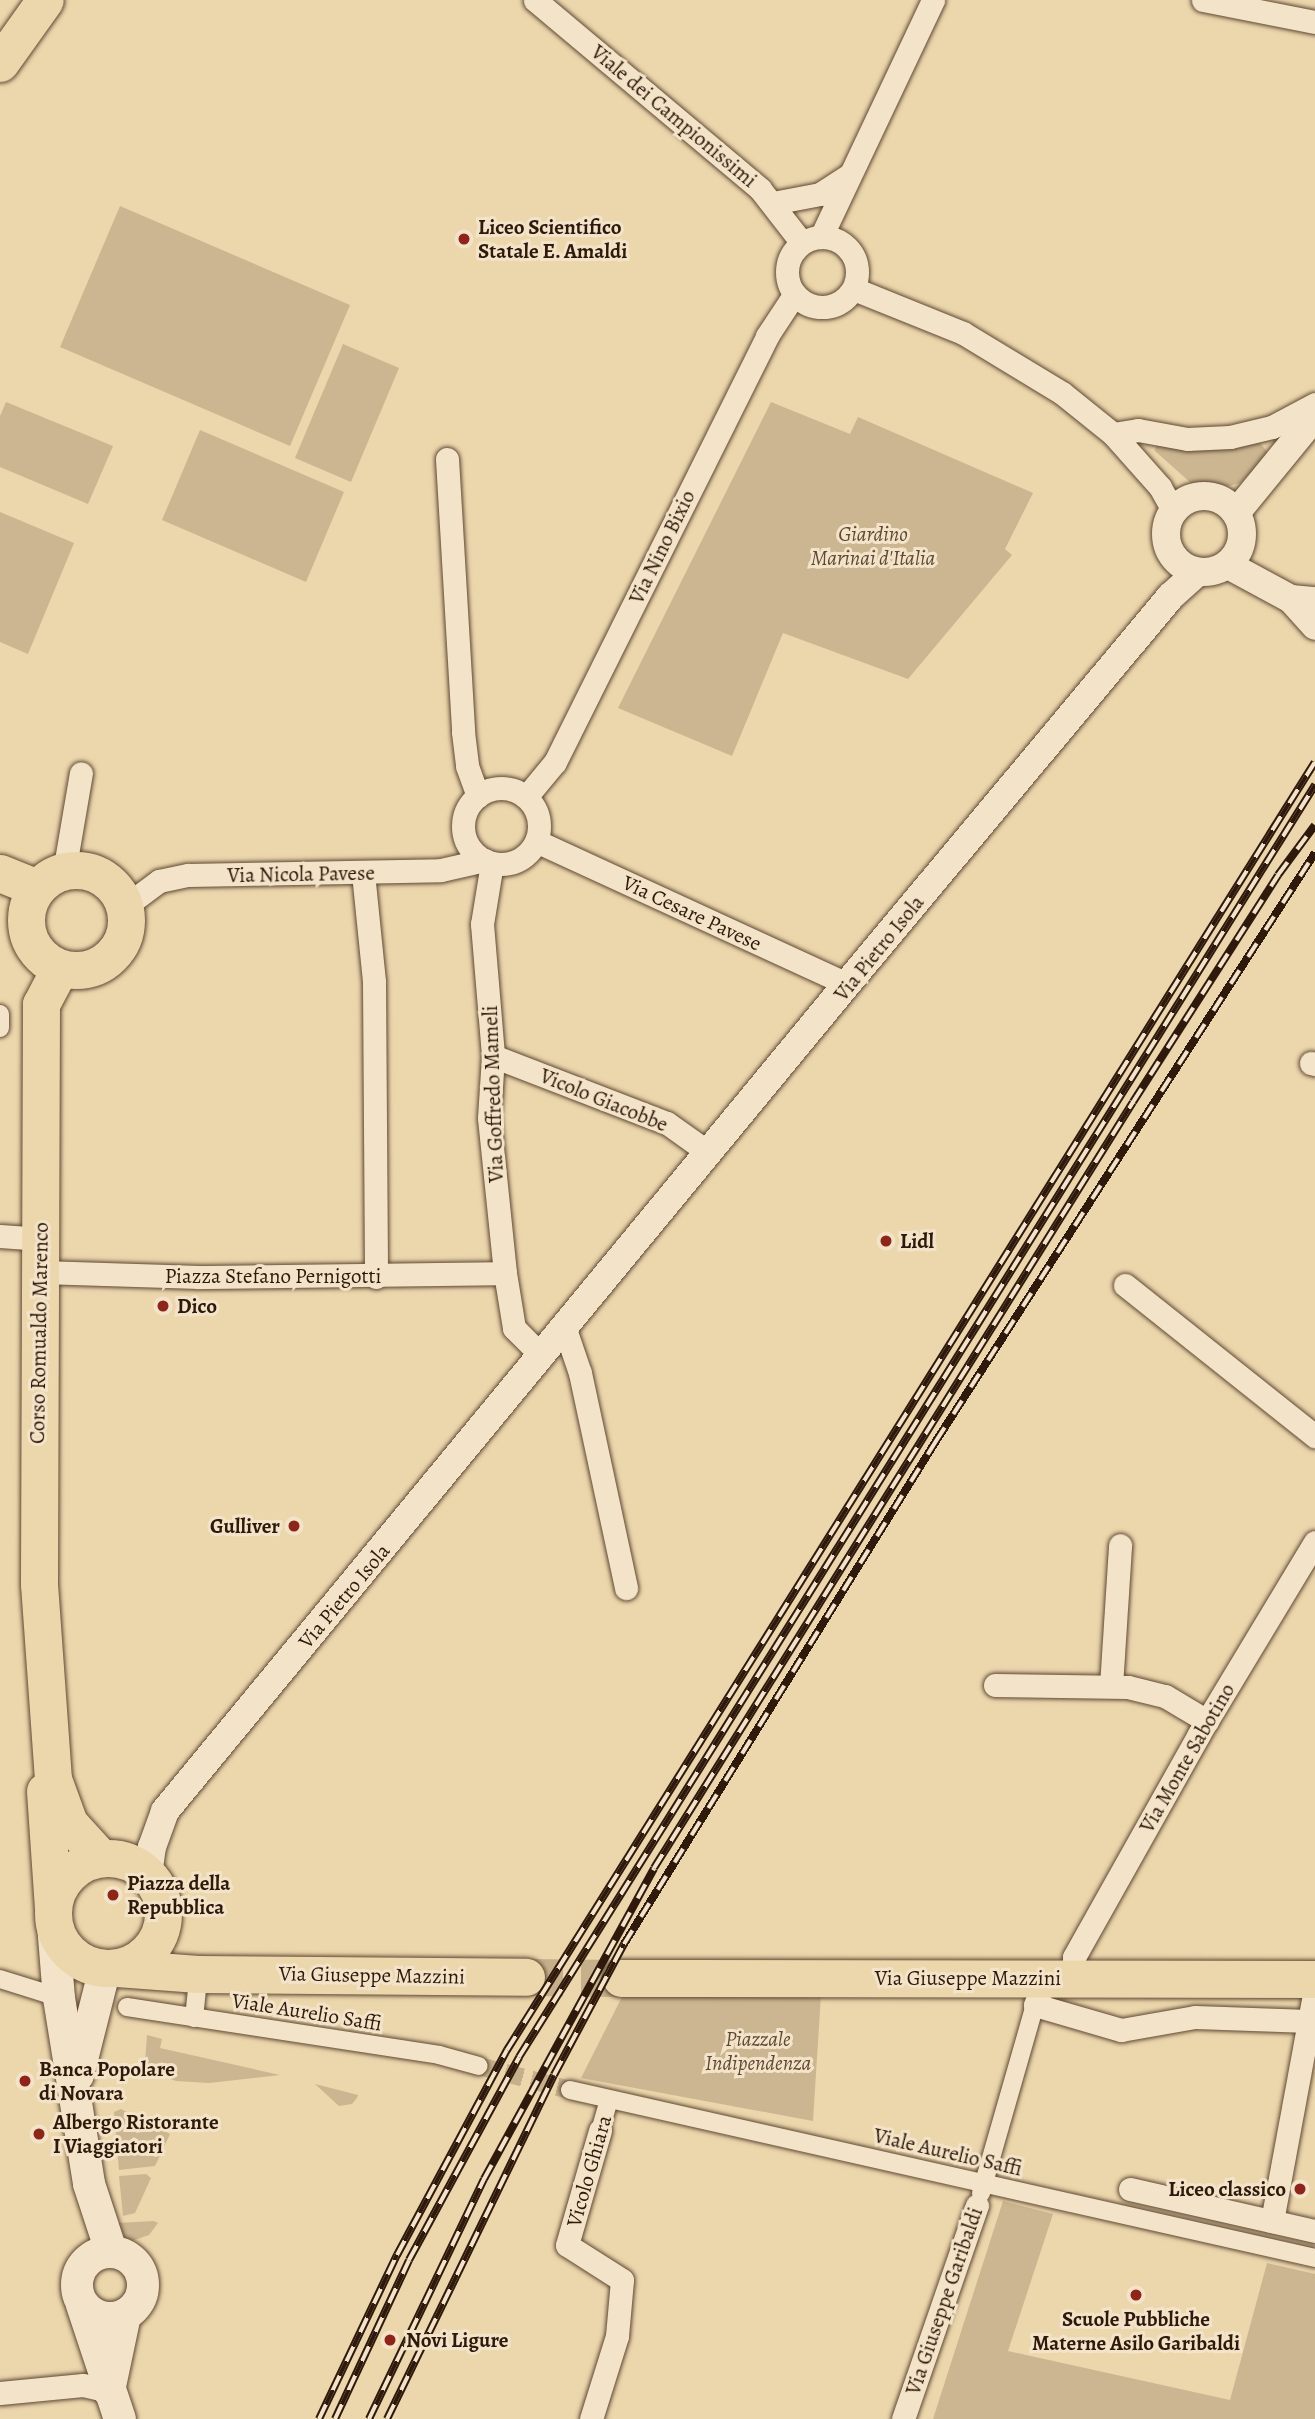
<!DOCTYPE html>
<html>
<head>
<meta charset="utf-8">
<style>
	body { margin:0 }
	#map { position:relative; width:1315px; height:2419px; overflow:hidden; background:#ecd6ac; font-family:Alegreya,serif }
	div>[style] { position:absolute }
	.green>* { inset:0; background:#ccb691 }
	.pedestrian-tunnel>* { height:18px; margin-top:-9px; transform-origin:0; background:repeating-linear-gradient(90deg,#c6b08c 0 18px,transparent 0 27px) }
	.primary-tunnel>* { height:37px; margin-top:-18.5px; transform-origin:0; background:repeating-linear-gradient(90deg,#c6b08c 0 37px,transparent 0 55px) }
	.roads { filter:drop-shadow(0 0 2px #5e4833) drop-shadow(0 0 2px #5e4833) }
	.pedestrian>* { height:18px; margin:-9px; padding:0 9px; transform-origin:9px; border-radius:9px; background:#f3e4c9 }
	.minor>* { height:23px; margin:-11.5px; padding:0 11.5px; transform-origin:11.5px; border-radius:11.5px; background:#f3e4c9 }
	.minor>.ring { margin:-11.5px; padding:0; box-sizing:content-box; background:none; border:23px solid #f3e4c9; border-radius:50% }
	.tertiary>* { height:28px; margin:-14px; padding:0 14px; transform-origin:14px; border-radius:14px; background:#f3e4c9 }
	.tertiary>.ring { margin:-14px; padding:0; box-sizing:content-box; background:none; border:28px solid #f3e4c9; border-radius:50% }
	.secondary>* { height:32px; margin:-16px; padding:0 16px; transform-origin:16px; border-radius:16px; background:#f3e4c9 }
	.secondary>.ring { margin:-16px; padding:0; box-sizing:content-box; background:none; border:32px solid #f3e4c9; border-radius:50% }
	.primary>* { height:37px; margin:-18.5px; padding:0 18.5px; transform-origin:18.5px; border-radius:18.5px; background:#ecd6ac }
	.primary>.ring { margin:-18.5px; padding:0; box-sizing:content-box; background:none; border:37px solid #ecd6ac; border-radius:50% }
	.rail>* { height:8px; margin-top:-4px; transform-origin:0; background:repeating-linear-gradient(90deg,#f3e4c9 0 16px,#2f190b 0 32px); box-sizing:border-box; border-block:2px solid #2f190b }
	.dots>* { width:19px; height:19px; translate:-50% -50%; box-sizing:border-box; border:4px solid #f3e4c9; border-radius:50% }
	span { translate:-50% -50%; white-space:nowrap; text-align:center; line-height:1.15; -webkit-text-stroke:6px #f3e4c9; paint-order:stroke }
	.street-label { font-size:21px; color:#2f190b }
	.poi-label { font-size:21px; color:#2f190b; font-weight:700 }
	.left { translate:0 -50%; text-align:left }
	.right { translate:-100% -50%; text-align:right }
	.park-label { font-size:21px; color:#5e4833; font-style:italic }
</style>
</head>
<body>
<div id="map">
	<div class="green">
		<i style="clip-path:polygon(120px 206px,350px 305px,290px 446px,60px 347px)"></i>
		<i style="clip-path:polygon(343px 344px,399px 368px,351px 482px,295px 458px)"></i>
		<i style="clip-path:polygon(6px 402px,113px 446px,88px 504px,0 467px,0 416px)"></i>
		<i style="clip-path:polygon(771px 402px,850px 434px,858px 417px,1033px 493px,1005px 549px,1012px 555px,908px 679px,783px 633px,732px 756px,618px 708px)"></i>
		<i style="clip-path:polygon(200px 430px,344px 492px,306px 582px,162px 520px)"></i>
		<i style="clip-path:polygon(1260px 443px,1270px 455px,1240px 483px,1225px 487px,1192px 484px,1155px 451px,1156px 444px,1218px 450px)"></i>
		<i style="clip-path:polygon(0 512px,74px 543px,28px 654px,0 642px)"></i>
		<i style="clip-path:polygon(627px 1987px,821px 1994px,813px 2121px,581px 2078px)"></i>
		<i style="clip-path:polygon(147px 2035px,162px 2039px,160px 2048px,280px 2075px,209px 2083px,176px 2081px,152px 2072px,145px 2062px)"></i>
		<i style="clip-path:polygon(315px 2084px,358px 2095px,357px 2098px,352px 2104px,339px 2106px)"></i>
		<i style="clip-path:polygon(121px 2109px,170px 2134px,155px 2166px,119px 2170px,114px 2112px)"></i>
		<i style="clip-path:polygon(146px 2174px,151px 2178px,135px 2213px,123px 2216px,119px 2176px)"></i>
		<i style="clip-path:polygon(1003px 2201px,1053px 2214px,1008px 2351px,1230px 2400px,1267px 2263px,1315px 2274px,1315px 2419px,933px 2419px)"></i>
		<i style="clip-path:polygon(154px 2221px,158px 2223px,149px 2235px,123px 2244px,116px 2223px)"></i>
	</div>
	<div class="pedestrian-tunnel">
		<i style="left:479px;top:2066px;width:94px;rotate:14.8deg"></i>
	</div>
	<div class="primary-tunnel">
		<i style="left:526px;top:1977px;width:95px;rotate:0.6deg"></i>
	</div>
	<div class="roads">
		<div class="pedestrian">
			<i style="left:0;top:1014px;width:14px;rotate:90deg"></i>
			<i style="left:0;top:1979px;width:50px;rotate:17.4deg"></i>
			<i style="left:127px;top:2007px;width:316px;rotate:8.7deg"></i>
			<i style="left:439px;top:2055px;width:41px;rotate:15.4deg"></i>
			<i style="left:194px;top:2018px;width:31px;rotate:-84deg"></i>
			<i style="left:570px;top:2090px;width:764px;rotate:12.71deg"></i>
			<i style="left:600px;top:2131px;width:33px;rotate:-74deg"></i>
			<i style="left:981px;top:2193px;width:196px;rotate:-74deg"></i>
		</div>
		<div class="minor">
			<i style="left:535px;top:0;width:294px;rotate:40deg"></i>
			<i style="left:760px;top:189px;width:68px;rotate:52.1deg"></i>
			<i style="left:1203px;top:0;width:114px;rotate:11.1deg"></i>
			<i style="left:773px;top:203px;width:48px;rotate:-10.8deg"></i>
			<i style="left:820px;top:194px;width:35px;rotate:-33deg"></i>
			<i class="ring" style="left:787px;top:237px;width:47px;height:47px"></i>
			<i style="left:821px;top:237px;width:262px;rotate:-64.7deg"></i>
			<i style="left:854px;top:289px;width:118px;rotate:22deg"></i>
			<i style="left:963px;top:333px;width:116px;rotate:31.2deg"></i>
			<i style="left:1062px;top:393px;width:65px;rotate:38.8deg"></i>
			<i style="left:1113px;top:434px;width:71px;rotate:48.4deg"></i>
			<i style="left:1160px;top:487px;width:29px;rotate:61deg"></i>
			<i style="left:1113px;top:434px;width:25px;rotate:-9deg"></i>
			<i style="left:1138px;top:430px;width:50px;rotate:10.4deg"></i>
			<i style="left:1187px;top:439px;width:43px;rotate:-2.7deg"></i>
			<i style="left:1230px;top:437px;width:43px;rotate:-13.4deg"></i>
			<i style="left:1272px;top:427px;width:49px;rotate:-28.1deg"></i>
			<i style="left:447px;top:459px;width:273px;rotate:86.6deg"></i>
			<i style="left:463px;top:732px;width:34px;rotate:83deg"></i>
			<i style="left:467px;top:766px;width:32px;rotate:70deg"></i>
			<i class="ring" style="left:463px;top:788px;width:53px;height:53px"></i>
			<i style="left:526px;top:797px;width:45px;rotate:-50.4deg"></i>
			<i style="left:555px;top:762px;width:476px;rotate:-63.5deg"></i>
			<i style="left:767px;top:336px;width:49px;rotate:-56.6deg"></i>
			<i style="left:536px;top:841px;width:342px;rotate:24.7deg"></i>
			<i style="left:492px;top:863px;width:62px;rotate:99.3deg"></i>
			<i style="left:482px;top:924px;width:132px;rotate:85.2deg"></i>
			<i style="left:493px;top:1056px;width:62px;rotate:93.7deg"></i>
			<i style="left:489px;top:1118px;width:156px;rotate:84.1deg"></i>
			<i style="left:505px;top:1273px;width:56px;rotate:80.7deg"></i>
			<i style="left:514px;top:1328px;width:40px;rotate:45deg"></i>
			<i style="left:64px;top:872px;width:100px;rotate:-80.3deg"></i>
			<i style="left:363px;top:873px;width:110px;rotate:84.2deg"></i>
			<i style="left:374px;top:982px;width:295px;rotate:89.6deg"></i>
			<i style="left:124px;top:907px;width:44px;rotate:-36.6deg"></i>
			<i style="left:159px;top:881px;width:30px;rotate:-12deg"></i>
			<i style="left:188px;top:875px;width:253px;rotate:-1.1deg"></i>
			<i style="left:441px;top:870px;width:45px;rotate:-12.8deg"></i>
			<i style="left:493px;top:1056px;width:186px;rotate:21.1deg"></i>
			<i style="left:667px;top:1123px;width:52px;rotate:35.5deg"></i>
			<i style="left:1311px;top:1063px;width:4px;rotate:14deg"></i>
			<i style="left:0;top:1236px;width:42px;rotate:4.1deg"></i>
			<i style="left:41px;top:1272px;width:158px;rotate:1.8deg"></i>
			<i style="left:199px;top:1277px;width:306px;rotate:-0.7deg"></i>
			<i style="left:1125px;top:1285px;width:243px;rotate:38.5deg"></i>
			<i style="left:565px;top:1329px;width:46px;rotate:71.2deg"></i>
			<i style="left:580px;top:1373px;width:220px;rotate:77.9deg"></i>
			<i style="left:995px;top:1685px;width:133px;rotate:0.9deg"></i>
			<i style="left:1128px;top:1687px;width:38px;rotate:14deg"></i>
			<i style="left:1165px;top:1696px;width:49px;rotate:30.8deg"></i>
			<i style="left:1111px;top:1686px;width:141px;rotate:-86.3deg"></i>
			<i style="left:1045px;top:1979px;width:28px;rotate:111deg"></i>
			<i style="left:1035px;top:2005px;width:90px;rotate:16.2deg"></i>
			<i style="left:1121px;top:2030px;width:75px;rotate:-10deg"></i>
			<i style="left:1195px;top:2017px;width:114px;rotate:2deg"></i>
			<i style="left:1073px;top:1979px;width:22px;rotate:-87deg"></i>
			<i style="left:1074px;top:1957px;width:256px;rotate:-60.7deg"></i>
			<i style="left:1199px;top:1734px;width:224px;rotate:-58.9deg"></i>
			<i style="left:1130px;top:2189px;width:190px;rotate:12.8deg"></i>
			<i style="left:1272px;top:2221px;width:226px;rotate:-79.5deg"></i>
			<i style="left:0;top:2393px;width:83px;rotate:-5.5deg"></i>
			<i style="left:83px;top:2385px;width:27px;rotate:13deg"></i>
			<i style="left:591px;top:2419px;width:87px;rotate:-72.6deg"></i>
			<i style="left:617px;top:2336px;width:56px;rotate:-84.9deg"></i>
			<i style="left:622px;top:2280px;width:65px;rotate:-147.5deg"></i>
			<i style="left:567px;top:2245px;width:119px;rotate:-73.9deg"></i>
			<i style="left:903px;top:2419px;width:226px;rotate:-70.9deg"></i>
		</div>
		<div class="tertiary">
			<i class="ring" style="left:1166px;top:496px;width:48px;height:48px"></i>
			<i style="left:1236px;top:513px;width:125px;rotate:-50.8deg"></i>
			<i style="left:1228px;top:565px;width:72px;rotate:28.4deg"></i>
			<i style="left:1291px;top:599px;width:24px;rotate:5deg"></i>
			<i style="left:1291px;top:599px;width:36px;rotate:48deg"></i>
			<i style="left:148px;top:1875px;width:28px;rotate:-82deg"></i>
			<i style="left:152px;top:1847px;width:38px;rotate:-70deg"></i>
			<i style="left:165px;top:1811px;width:1072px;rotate:-50.49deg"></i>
			<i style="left:847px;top:984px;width:505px;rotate:-50.14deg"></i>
			<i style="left:1171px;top:596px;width:36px;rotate:-42deg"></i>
		</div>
		<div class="secondary">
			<i style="left:53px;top:1924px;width:74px;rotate:85.4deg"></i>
			<i style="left:59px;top:1998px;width:188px;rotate:80.8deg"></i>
			<i style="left:89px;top:2184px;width:71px;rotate:71.8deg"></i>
			<i style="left:78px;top:2075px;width:110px;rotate:-75.8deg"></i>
			<i class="ring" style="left:77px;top:2252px;width:34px;height:34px"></i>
			<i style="left:82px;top:2305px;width:120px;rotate:71.6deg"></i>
			<i style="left:109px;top:2391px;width:78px;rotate:-78.1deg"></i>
		</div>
		<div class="primary">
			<i style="left:0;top:63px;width:77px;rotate:-54.5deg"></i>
			<i class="ring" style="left:26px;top:870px;width:63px;height:63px"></i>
			<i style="left:0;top:873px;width:40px;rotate:22deg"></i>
			<i style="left:60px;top:968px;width:41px;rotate:117.8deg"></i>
			<i style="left:41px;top:1004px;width:580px;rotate:90.2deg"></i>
			<i style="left:39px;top:1584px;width:196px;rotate:85.9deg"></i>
			<i style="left:53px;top:1779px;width:47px;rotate:70deg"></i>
			<i style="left:69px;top:1823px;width:47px;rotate:47.6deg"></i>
			<i style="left:45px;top:1791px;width:117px;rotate:86.1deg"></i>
			<i class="ring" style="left:53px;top:1858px;width:73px;height:73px"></i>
			<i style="left:117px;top:1968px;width:81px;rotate:4.2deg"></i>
			<i style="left:198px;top:1974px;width:328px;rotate:0.5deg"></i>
			<i style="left:621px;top:1978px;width:694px;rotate:0.08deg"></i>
		</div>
	</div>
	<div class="rail">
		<i style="left:319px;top:2419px;width:182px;rotate:-64.6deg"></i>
		<i style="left:397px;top:2255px;width:233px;rotate:-61.8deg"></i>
		<i style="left:507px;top:2050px;width:1520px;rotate:-57.9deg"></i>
		<i style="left:335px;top:2419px;width:175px;rotate:-65deg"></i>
		<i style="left:409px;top:2260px;width:231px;rotate:-61.5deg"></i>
		<i style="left:519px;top:2057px;width:1501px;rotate:-57.96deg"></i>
		<i style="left:369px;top:2419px;width:266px;rotate:-64.4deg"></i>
		<i style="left:484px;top:2179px;width:354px;rotate:-61.3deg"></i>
		<i style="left:654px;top:1868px;width:903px;rotate:-57.98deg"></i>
		<i style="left:1133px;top:1102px;width:269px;rotate:-57.4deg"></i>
		<i style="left:1278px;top:875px;width:62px;rotate:-53.5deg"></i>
		<i style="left:387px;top:2419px;width:382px;rotate:-64.1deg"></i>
		<i style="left:554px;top:2075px;width:149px;rotate:-61.9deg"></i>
		<i style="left:624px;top:1944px;width:592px;rotate:-58.19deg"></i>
		<i style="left:936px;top:1441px;width:700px;rotate:-57.2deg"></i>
	</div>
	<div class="dots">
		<i style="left:464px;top:239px;background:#8f2418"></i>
		<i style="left:886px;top:1241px;background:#8f2418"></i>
		<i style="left:163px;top:1306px;background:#8f2418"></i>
		<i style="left:294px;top:1526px;background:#8f2418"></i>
		<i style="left:113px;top:1895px;background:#8f2418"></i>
		<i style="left:25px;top:2081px;background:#8f2418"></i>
		<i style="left:39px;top:2134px;background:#8f2418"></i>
		<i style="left:1300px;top:2189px;background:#8f2418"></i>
		<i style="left:1136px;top:2295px;background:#8f2418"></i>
		<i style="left:390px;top:2340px;background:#8f2418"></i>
	</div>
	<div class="street-label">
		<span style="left:674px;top:116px;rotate:40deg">Viale dei Campionissimi</span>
		<span style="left:662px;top:547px;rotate:-64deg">Via Nino Bixio</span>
		<span style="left:301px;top:874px;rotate:-1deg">Via Nicola Pavese</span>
		<span style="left:692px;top:913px;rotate:25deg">Via Cesare Pavese</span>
		<span style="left:879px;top:948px;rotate:-51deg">Via Pietro Isola</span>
		<span style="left:493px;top:1094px;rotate:-92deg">Via Goffredo Mameli</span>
		<span style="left:604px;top:1100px;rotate:22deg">Vicolo Giacobbe</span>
		<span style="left:273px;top:1276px">Piazza Stefano Pernigotti</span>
		<span style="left:39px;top:1333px;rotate:-89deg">Corso Romualdo Marenco</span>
		<span style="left:344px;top:1596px;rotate:-50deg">Via Pietro Isola</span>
		<span style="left:1187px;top:1758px;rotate:-60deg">Via Monte Sabotino</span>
		<span style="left:372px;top:1975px;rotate:1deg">Via Giuseppe Mazzini</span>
		<span style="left:968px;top:1978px">Via Giuseppe Mazzini</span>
		<span style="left:307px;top:2012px;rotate:9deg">Viale Aurelio Saffi</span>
		<span style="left:948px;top:2152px;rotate:13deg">Viale Aurelio Saffi</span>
		<span style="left:589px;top:2171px;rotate:-74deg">Vicolo Ghiara</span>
		<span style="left:944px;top:2301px;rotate:-71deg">Via Giuseppe Garibaldi</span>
	</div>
	<div class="poi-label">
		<span class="left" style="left:478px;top:239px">Liceo Scientifico<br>Statale E. Amaldi</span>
		<span class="left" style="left:900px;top:1241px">Lidl</span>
		<span class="left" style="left:177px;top:1306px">Dico</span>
		<span class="right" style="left:280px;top:1526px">Gulliver</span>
		<span class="left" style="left:127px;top:1895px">Piazza della<br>Repubblica</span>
		<span class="left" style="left:39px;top:2081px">Banca Popolare<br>di Novara</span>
		<span class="left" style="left:53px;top:2134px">Albergo Ristorante<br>I Viaggiatori</span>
		<span class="right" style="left:1286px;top:2189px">Liceo classico</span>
		<span style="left:1136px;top:2331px">Scuole Pubbliche<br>Materne Asilo Garibaldi</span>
		<span class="left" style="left:406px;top:2340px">Novi Ligure</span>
	</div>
	<div class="park-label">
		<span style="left:873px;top:546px">Giardino<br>Marinai d'Italia</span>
		<span style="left:758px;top:2051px">Piazzale<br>Indipendenza</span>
	</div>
</div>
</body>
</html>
